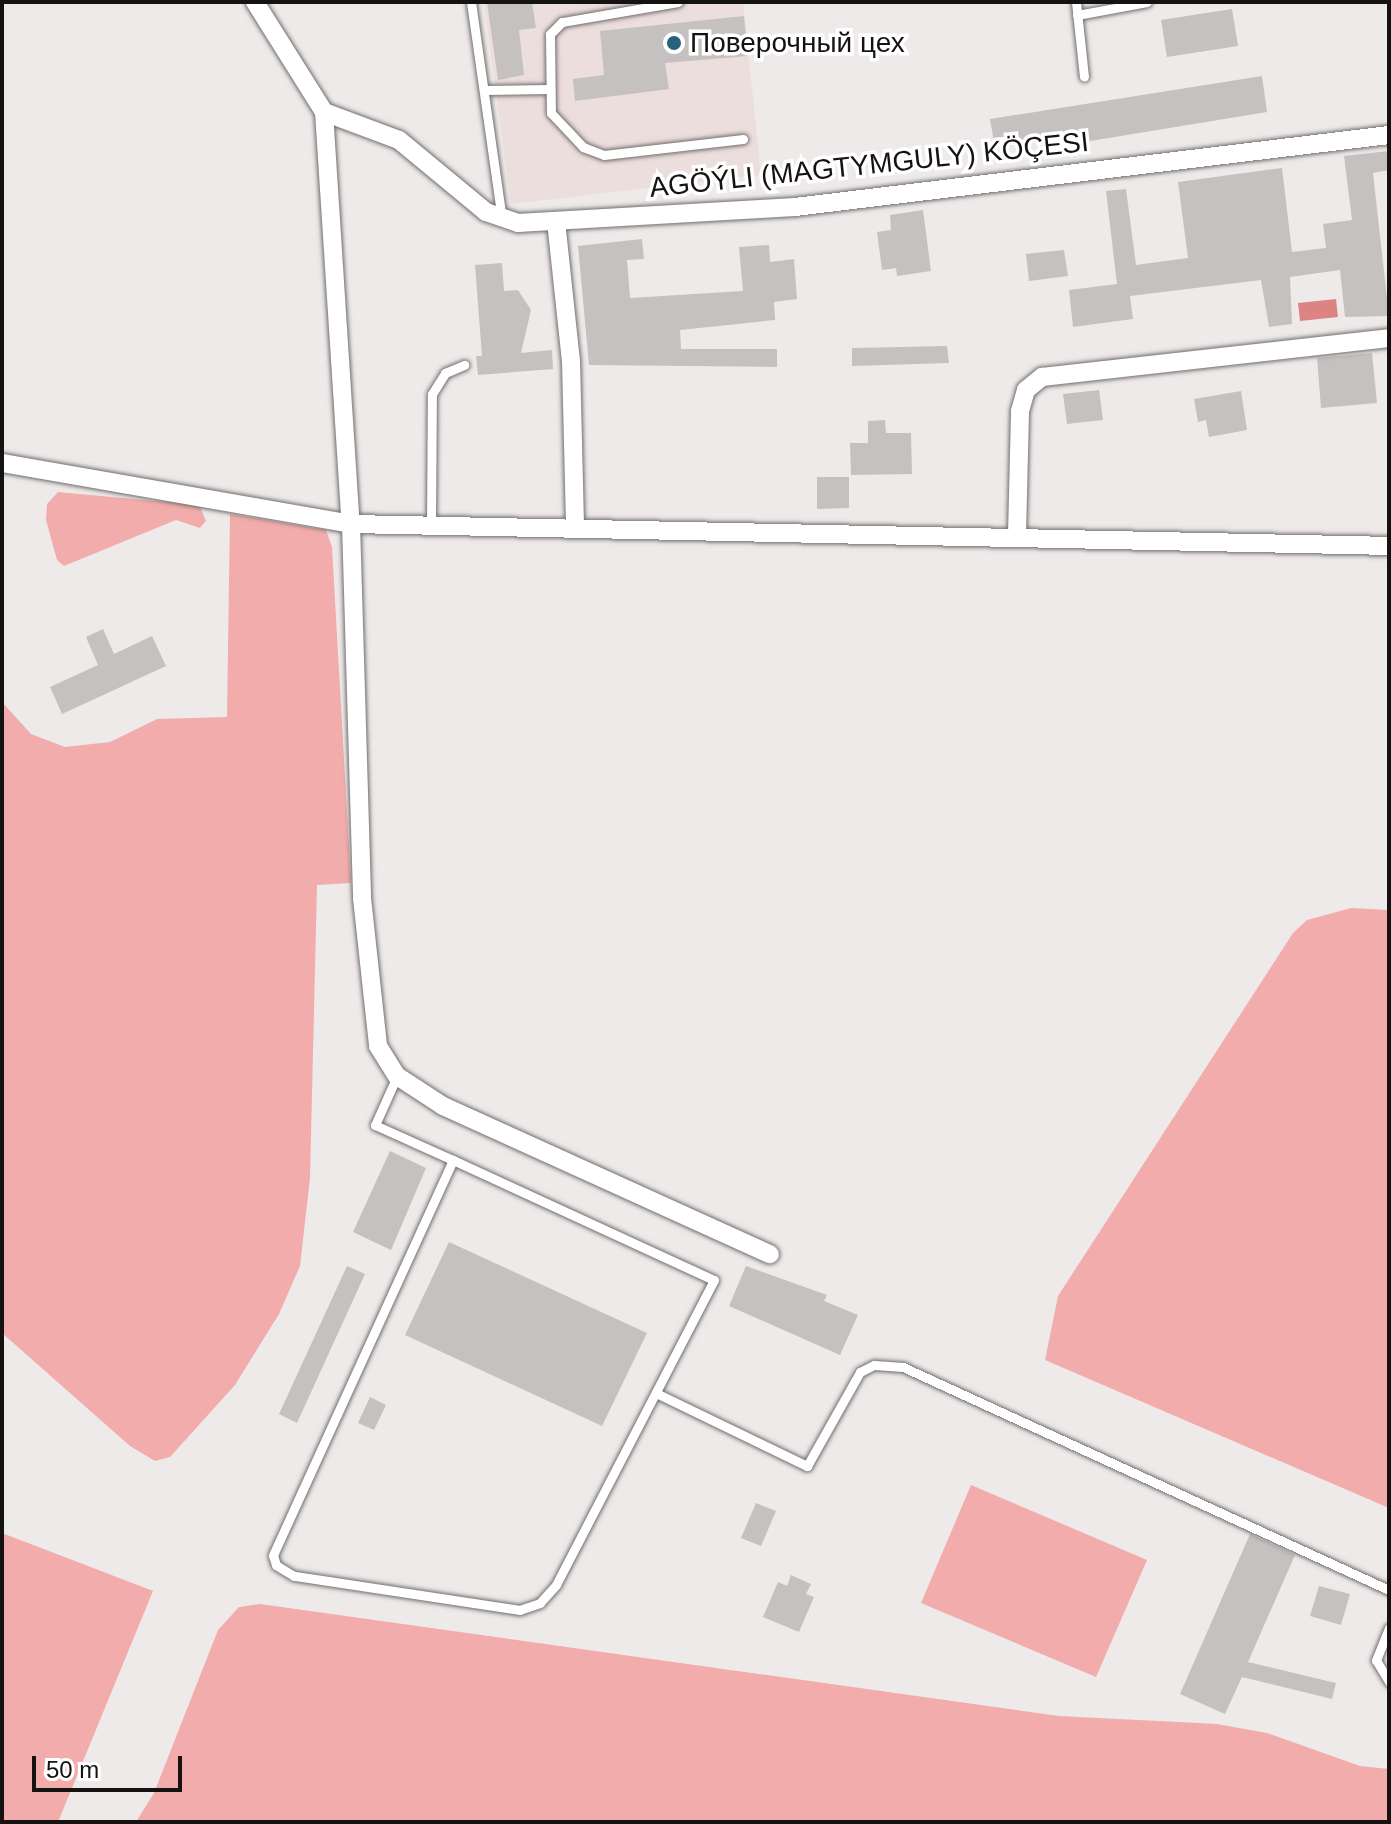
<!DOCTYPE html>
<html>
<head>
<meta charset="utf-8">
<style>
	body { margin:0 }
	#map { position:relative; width:1391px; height:1824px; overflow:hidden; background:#eeeae9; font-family:Helvetica,sans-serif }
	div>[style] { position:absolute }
	.built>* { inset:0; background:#ecdedd }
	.green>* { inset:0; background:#f2acab }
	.water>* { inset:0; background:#dc8484 }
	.building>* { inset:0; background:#c5c1c0 }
	.roads { filter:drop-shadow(0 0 2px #726e6e) drop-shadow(0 0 2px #726e6e) }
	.lane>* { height:9px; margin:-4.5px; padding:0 4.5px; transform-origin:4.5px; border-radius:4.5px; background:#fff }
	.street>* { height:18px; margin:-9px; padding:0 9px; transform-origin:9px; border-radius:9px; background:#fff }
	.dots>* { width:22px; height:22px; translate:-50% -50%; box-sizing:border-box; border:4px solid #fff; border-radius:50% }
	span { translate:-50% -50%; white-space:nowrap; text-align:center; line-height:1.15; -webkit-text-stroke:7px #fff; paint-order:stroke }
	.poi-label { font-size:28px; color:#141312 }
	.left { translate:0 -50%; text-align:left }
	.street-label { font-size:28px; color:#141312 }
	.frame { position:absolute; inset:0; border:4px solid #141312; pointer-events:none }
	.scale { position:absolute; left:32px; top:1756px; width:150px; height:36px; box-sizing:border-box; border:4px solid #141312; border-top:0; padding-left:10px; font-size:24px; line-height:28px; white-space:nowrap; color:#141312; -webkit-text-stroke:6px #fff; paint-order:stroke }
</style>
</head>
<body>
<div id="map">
	<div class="built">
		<i style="clip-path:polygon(484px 2px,743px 2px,761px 175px,511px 204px)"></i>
	</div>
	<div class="green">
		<i style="clip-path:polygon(58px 492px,188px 504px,200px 507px,206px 521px,200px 528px,176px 520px,64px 566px,57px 560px,46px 520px,47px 504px)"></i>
		<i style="clip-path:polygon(230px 514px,326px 530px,332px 547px,351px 883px,317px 885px,310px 1178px,300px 1266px,279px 1314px,235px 1385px,170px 1457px,155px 1461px,130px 1446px,2px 1333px,2px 702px,31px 734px,65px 747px,110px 742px,157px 719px,227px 717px)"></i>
		<i style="clip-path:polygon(1351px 908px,1389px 910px,1389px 1508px,1045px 1360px,1058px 1296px,1293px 933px,1307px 920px)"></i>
		<i style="clip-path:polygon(971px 1485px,1147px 1560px,1096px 1677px,921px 1603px)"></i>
		<i style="clip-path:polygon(2px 1533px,153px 1591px,58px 1822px,2px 1822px)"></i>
		<i style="clip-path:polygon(260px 1604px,1059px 1716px,1217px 1724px,1267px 1733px,1360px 1766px,1389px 1769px,1389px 1822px,136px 1822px,154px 1793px,218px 1630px,239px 1607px)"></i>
	</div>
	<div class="water">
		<i style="clip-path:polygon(1336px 299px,1338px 317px,1300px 321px,1298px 303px)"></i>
	</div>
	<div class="building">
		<i style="clip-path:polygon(487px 2px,532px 2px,536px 28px,519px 30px,524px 75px,498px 80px)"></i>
		<i style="clip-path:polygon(1232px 9px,1238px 46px,1167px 57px,1161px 20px)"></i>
		<i style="clip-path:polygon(744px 16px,748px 56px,665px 63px,669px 89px,575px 101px,573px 79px,604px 75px,600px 31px)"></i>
		<i style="clip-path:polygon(1262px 76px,1267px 112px,1084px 142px,1083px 135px,995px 148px,990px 119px)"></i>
		<i style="clip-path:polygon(1389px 151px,1389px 170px,1373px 173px,1389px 316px,1345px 317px,1340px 270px,1290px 277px,1292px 324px,1269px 327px,1261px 280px,1130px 296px,1133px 319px,1073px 327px,1069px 290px,1117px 284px,1106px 191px,1126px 189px,1136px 265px,1188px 258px,1178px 182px,1282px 168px,1292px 252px,1326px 248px,1323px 224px,1352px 220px,1344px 156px)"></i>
		<i style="clip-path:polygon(923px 210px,931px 271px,897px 276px,896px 268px,882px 270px,877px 232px,891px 230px,890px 215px)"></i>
		<i style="clip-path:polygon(642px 239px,644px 259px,627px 260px,630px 298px,743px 291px,739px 247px,769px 245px,770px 262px,794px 259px,797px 299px,774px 302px,775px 320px,680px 330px,681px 349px,777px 349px,777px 367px,589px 365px,578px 246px)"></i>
		<i style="clip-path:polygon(1064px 250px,1068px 276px,1029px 281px,1026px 254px)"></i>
		<i style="clip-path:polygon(502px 263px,504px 291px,518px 290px,531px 310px,521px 353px,552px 350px,553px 369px,478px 375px,476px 356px,482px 356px,475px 265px)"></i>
		<i style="clip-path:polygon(947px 346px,949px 363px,852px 366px,852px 348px)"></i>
		<i style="clip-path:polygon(1372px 353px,1377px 403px,1321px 408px,1317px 358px)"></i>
		<i style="clip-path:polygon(1099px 390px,1103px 420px,1067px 424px,1063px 394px)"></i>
		<i style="clip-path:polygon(1241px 391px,1247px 430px,1209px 437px,1206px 420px,1198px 422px,1194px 399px)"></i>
		<i style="clip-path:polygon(885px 420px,886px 433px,911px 433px,912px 474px,851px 475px,850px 443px,868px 443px,868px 421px)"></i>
		<i style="clip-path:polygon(817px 477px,849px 477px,849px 508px,817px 509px)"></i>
		<i style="clip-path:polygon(103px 629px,114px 654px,152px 636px,166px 666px,62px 714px,50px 687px,98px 665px,86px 637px)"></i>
		<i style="clip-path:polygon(390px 1151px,426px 1168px,391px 1250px,353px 1232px)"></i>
		<i style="clip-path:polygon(449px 1242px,647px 1333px,602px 1426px,405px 1335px)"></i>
		<i style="clip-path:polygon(347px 1266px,365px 1274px,297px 1423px,279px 1414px)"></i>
		<i style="clip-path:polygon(746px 1266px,827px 1295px,824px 1301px,858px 1315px,840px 1355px,729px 1306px)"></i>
		<i style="clip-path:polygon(370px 1397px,386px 1405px,374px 1430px,358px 1423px)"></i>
		<i style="clip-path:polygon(756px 1503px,776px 1511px,761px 1546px,741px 1538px)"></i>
		<i style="clip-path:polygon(1250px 1534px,1295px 1555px,1248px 1662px,1336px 1683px,1332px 1699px,1242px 1677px,1225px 1714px,1180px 1694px)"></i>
		<i style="clip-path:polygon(791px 1575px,811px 1584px,806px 1594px,814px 1597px,799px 1632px,763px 1617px,778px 1582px,787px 1586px)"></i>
		<i style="clip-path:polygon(1319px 1586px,1350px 1594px,1341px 1625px,1310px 1616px)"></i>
	</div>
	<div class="roads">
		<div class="lane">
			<i style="left:471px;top:2px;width:219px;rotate:81.9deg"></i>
			<i style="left:678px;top:2px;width:118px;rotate:170.2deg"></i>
			<i style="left:562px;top:22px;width:17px;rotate:135deg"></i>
			<i style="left:550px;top:34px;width:79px;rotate:89.3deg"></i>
			<i style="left:551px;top:113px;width:47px;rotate:46.7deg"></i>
			<i style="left:583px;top:147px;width:22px;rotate:21deg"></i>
			<i style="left:604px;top:155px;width:140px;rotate:-6.6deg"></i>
			<i style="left:1076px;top:2px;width:75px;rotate:83.9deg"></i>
			<i style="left:1077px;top:15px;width:71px;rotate:-10.5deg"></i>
			<i style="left:486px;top:90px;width:62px;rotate:-0.9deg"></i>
			<i style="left:431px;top:524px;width:130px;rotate:-89.6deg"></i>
			<i style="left:432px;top:394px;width:25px;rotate:-58deg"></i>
			<i style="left:445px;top:373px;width:21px;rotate:-23deg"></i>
			<i style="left:397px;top:1076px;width:54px;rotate:114.2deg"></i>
			<i style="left:375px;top:1125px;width:85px;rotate:24.2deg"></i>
			<i style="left:453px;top:1160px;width:287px;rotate:24.7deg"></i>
			<i style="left:714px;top:1280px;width:343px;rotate:117.4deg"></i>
			<i style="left:556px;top:1585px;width:24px;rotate:132deg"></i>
			<i style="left:540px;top:1603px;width:21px;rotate:161deg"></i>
			<i style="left:520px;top:1610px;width:229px;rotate:-171.4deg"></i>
			<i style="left:294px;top:1576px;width:21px;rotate:-149deg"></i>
			<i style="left:276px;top:1565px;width:10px;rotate:-107deg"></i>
			<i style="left:273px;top:1555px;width:434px;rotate:-65.5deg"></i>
			<i style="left:656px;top:1393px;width:168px;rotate:25.8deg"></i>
			<i style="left:807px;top:1466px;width:108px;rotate:-60.6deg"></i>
			<i style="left:860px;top:1372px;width:16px;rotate:-27deg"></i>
			<i style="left:874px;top:1365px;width:29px;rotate:4deg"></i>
			<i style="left:903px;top:1367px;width:535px;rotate:24.65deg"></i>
			<i style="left:1389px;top:1628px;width:35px;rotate:112deg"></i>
			<i style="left:1376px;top:1660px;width:26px;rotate:59deg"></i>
		</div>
		<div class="street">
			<i style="left:255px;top:2px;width:130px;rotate:57.9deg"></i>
			<i style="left:324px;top:112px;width:80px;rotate:20.5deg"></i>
			<i style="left:399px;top:140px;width:113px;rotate:39.6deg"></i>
			<i style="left:486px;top:212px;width:34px;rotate:19deg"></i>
			<i style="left:518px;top:223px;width:277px;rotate:-3.3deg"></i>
			<i style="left:795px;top:207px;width:598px;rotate:-6.91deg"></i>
			<i style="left:324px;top:112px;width:413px;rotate:86.3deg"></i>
			<i style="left:351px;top:524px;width:374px;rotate:88.3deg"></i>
			<i style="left:362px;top:898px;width:149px;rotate:83.8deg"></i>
			<i style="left:378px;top:1046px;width:36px;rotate:58deg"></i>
			<i style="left:397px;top:1076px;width:55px;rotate:33.1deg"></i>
			<i style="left:443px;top:1106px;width:359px;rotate:24.4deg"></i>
			<i style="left:556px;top:221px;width:141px;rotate:83.9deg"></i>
			<i style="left:571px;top:361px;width:166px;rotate:88.6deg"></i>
			<i style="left:2px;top:463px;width:354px;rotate:9.9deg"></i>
			<i style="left:351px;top:524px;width:1038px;rotate:1.21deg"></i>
			<i style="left:1017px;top:535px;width:124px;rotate:-88.6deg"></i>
			<i style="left:1020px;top:411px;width:22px;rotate:-74deg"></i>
			<i style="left:1026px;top:390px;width:21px;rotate:-39deg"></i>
			<i style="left:1042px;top:377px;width:349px;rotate:-6.4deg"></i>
		</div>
	</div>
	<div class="dots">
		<i style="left:674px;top:43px;background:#28617b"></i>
	</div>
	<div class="poi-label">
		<span class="left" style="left:690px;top:43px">Поверочный цех</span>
	</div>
	<div class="street-label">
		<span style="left:869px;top:165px;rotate:-6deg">AGÖÝLI (MAGTYMGULY) KÖÇESI</span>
	</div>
	<div class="frame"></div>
	<div class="scale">50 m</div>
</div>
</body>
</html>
